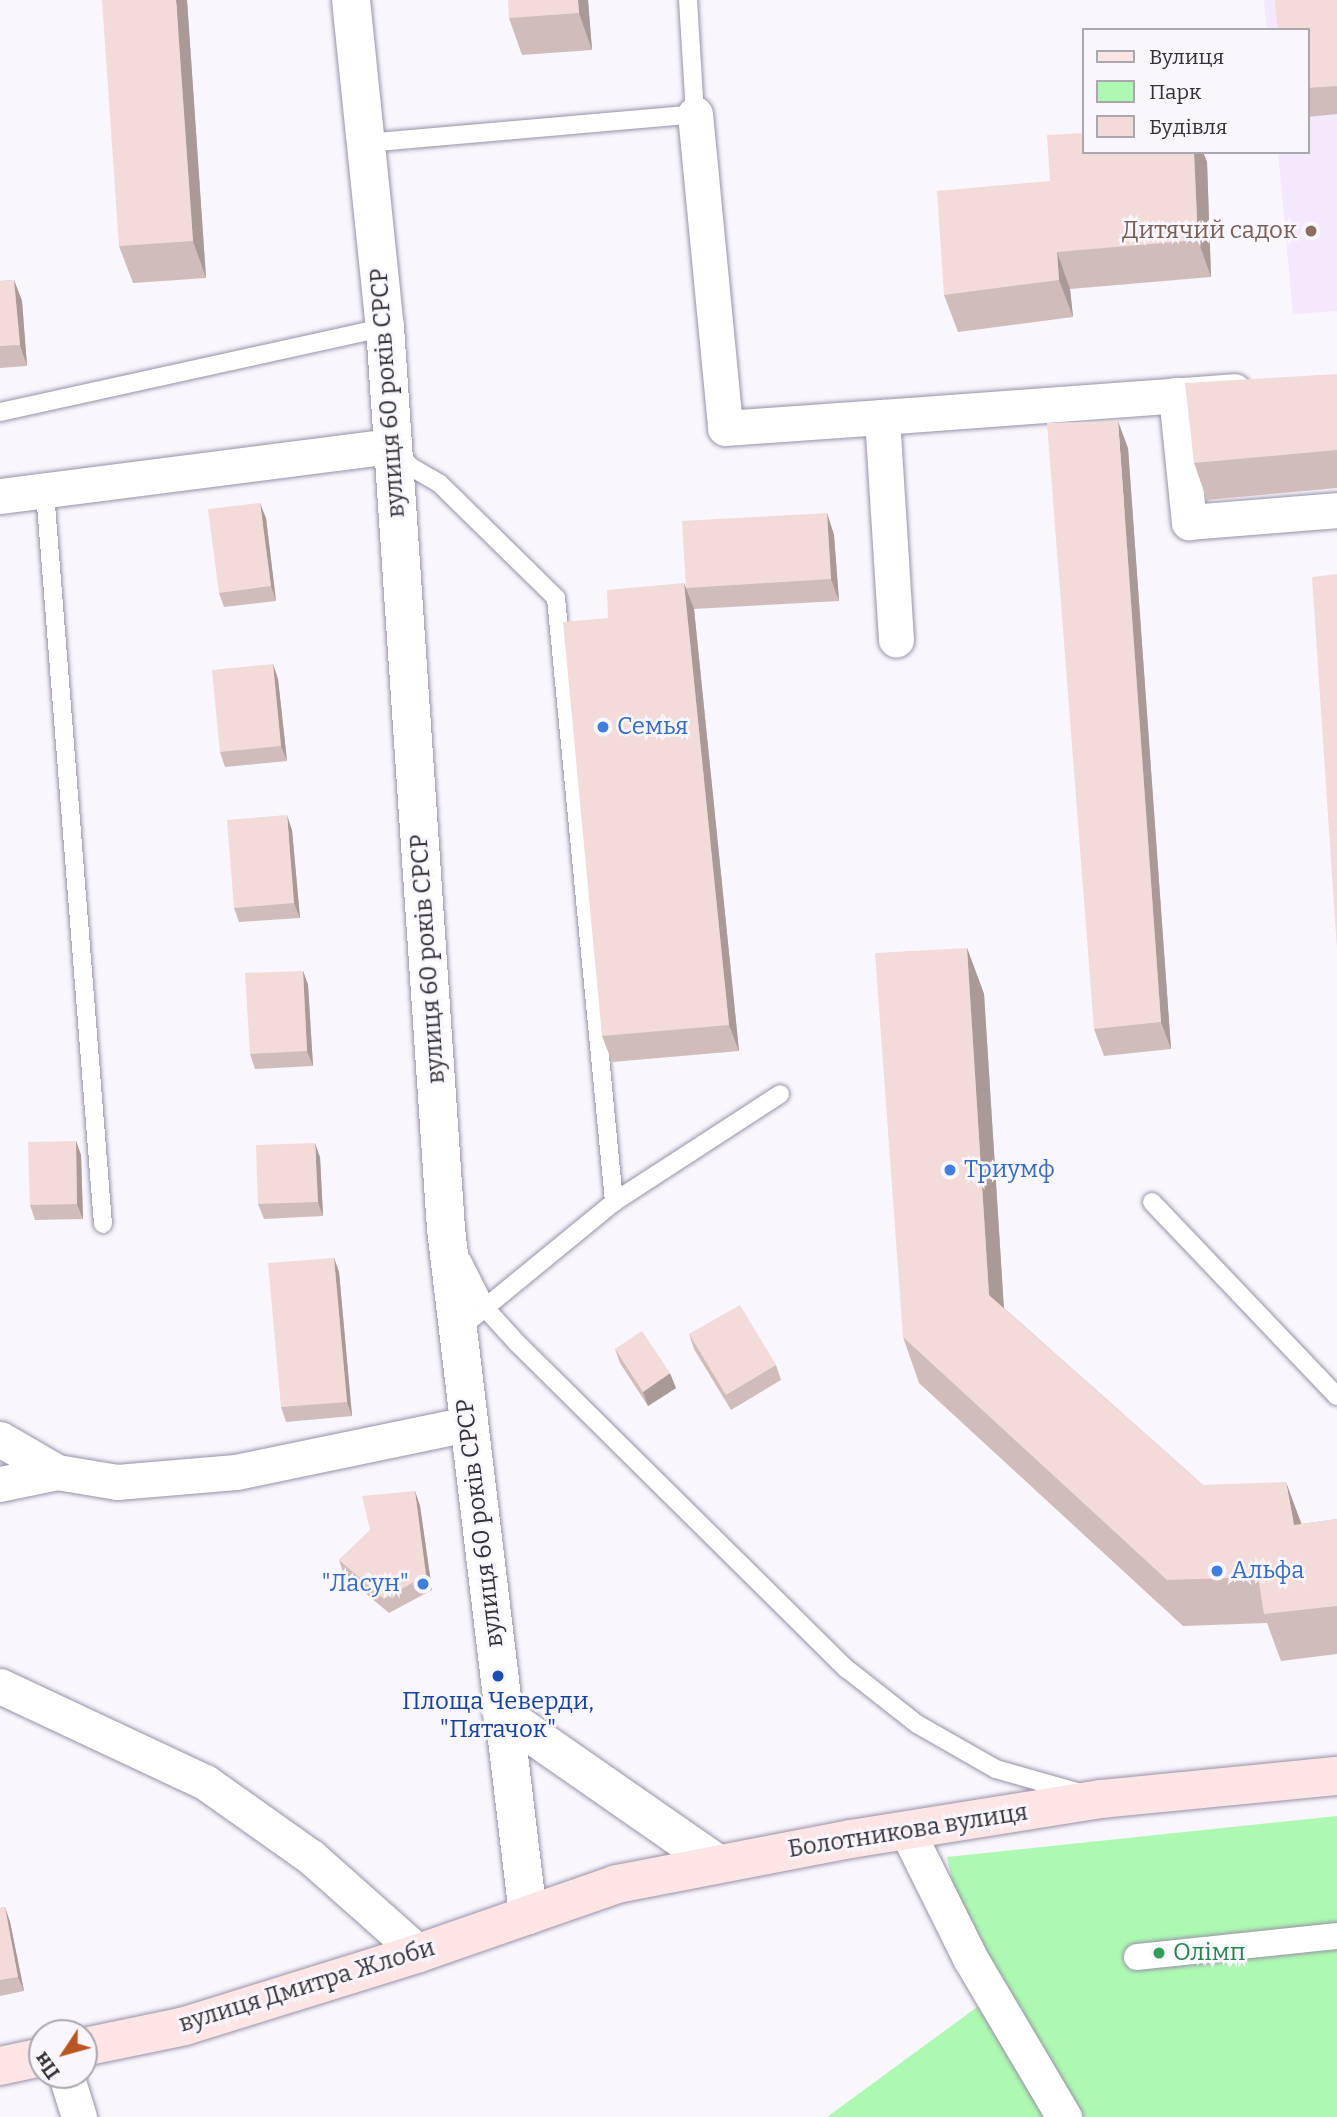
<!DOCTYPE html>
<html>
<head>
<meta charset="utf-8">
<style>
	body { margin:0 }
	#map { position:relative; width:1337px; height:2117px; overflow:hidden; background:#f9f6fe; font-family:Bitter,serif }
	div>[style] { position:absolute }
	.education>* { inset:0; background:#f4e8fd }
	.green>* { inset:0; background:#adf9b2 }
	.roads { filter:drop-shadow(0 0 2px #9891a5) drop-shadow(0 0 2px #9891a5) }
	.service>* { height:18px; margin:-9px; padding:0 9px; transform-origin:9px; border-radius:9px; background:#fff }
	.pedestrian>* { height:26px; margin:-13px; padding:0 13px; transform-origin:13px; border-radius:13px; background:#fff }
	.minor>* { height:35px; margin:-17.5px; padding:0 17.5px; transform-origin:17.5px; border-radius:17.5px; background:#fff }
	.tertiary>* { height:38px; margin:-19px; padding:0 19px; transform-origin:19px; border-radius:19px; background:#fff }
	.secondary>* { height:38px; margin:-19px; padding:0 19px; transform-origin:19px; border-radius:19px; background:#fde5e6 }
	.wall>* { inset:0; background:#d0bcba }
	.shaded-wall>* { inset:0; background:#a99997 }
	.building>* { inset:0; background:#f2dbd8 }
	.dots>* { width:19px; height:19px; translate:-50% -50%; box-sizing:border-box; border:4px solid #f9f6fe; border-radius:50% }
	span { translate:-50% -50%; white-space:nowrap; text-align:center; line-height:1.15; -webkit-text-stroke:5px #f9f6fe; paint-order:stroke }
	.education-label { font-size:24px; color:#785e54 }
	.right { translate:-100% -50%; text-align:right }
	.street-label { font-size:24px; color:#343139 }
	.shop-label { font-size:24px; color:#366cbe }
	.left { translate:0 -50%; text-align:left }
	.transit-label { font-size:24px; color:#164399 }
	.leisure-label { font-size:24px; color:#27864d }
	.legend { position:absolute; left:1082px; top:28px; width:228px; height:126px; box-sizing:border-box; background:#f9f6fe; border:2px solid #aaa7af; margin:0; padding:9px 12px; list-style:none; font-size:21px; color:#343139 }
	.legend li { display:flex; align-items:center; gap:14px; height:35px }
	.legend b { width:35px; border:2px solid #aaa7af }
	.north { position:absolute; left:28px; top:2019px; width:70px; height:70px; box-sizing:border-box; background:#f9f6fe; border:2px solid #aaa7af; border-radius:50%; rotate:234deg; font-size:19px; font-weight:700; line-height:28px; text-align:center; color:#343139 }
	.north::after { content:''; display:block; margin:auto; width:24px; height:32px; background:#b95522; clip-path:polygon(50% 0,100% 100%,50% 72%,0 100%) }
</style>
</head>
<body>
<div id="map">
	<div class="education">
		<i style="clip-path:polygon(1264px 0,1337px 0,1337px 311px,1293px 314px,1278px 152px,1307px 152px,1307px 30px,1267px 30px)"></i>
	</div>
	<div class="green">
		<i style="clip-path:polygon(1337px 1816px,1337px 2117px,827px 2117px,1003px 1988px,960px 1917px,947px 1857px)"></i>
	</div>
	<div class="roads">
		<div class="service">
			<i style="left:366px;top:143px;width:330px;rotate:-5deg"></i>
			<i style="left:695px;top:114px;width:114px;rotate:-93.5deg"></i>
			<i style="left:0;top:412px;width:394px;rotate:-12.4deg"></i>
			<i style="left:397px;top:452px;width:21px;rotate:47deg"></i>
			<i style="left:411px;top:467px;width:32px;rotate:30deg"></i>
			<i style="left:439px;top:483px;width:164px;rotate:44.5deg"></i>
			<i style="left:556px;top:598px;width:607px;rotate:84.51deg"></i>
			<i style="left:45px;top:492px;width:734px;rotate:85.47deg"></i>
			<i style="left:1152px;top:1202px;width:268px;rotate:46.4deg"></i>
			<i style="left:462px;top:1260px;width:56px;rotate:63.4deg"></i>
			<i style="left:487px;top:1310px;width:45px;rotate:47.7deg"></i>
			<i style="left:517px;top:1343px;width:464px;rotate:44.7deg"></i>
			<i style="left:847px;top:1669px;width:89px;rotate:38.2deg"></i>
			<i style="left:917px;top:1724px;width:91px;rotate:29.7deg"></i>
			<i style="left:996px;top:1769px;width:84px;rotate:15.9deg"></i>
			<i style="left:459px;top:1329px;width:200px;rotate:-39.3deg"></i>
			<i style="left:614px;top:1202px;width:198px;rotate:-33deg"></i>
		</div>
		<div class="pedestrian">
			<i style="left:1137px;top:1957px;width:201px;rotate:-6deg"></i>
		</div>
		<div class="minor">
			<i style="left:695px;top:114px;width:315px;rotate:84.5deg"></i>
			<i style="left:725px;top:428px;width:157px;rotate:-4deg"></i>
			<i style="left:882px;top:417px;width:223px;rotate:86.4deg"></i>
			<i style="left:1176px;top:395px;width:128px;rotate:84.2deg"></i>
			<i style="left:1189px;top:522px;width:148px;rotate:-4.6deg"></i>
			<i style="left:882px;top:417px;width:353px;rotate:-4.2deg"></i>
			<i style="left:0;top:496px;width:395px;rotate:-7.3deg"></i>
			<i style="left:0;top:1439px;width:66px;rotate:30.1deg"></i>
			<i style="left:57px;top:1472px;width:61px;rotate:9.5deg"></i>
			<i style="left:117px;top:1482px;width:119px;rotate:-4.8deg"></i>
			<i style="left:236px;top:1472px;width:237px;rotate:-11.7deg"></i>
			<i style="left:0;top:1484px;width:58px;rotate:-11.9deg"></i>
			<i style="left:0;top:1686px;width:226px;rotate:25.1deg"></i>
			<i style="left:205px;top:1782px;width:130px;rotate:35.3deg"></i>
			<i style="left:311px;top:1857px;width:144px;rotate:41.6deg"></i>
			<i style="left:907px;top:1831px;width:142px;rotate:63.6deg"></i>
			<i style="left:970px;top:1958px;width:185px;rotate:59.4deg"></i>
			<i style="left:66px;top:2075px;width:44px;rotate:72.8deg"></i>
		</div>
		<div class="tertiary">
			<i style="left:351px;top:0;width:329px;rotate:84.1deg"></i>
			<i style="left:385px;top:327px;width:904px;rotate:86.13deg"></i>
			<i style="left:446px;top:1229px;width:691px;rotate:83.18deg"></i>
			<i style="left:502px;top:1714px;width:261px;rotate:34.8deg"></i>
		</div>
		<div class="secondary">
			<i style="left:84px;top:2047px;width:103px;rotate:-11.7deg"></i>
			<i style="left:185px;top:2026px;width:245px;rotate:-17.3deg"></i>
			<i style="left:419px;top:1953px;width:210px;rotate:-19.2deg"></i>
			<i style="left:617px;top:1884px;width:238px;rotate:-10.9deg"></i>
			<i style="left:851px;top:1839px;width:253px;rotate:-9.1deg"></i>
			<i style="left:1101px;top:1799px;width:237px;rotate:-5.6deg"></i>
			<i style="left:0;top:2066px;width:43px;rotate:-12.1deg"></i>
		</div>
	</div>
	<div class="wall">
		<i style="clip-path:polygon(187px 0,206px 278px,133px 283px,119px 246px)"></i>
		<i style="clip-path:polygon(588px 0,592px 50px,522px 55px,509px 18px)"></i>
		<i style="clip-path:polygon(1337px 0,1337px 114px,1307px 117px,1307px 30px)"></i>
		<i style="clip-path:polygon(1083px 152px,1203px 152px,1207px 162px,1211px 277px,1070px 289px,1073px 317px,958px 332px,944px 295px,1050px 181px)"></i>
		<i style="clip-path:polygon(14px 280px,22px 301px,27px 366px,0 368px,0 281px)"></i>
		<i style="clip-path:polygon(1337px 374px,1337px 488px,1207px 500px,1194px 463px)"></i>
		<i style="clip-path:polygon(1128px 448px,1171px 1049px,1104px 1056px,1094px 1029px)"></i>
		<i style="clip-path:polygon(827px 513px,834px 535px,839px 601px,694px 609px,739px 1051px,612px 1062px,602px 1036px,608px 618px,684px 583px,686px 588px)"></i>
		<i style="clip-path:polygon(266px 518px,276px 601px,224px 607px,219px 593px)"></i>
		<i style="clip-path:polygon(273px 664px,278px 679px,287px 761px,225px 767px,220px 752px)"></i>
		<i style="clip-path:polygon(292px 830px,300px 918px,239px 922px,234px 908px)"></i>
		<i style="clip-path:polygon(967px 948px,984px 994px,1004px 1308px,1203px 1485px,1302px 1524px,1337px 1519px,1337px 1654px,1281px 1661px,1267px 1623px,1183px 1626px,919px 1383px,903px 1337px)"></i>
		<i style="clip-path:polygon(303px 971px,308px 985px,313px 1066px,255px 1069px,250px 1054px)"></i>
		<i style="clip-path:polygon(76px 1141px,81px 1155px,83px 1219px,35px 1220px,30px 1205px)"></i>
		<i style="clip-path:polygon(320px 1157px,323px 1216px,264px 1219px,258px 1204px)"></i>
		<i style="clip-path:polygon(334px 1258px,339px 1272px,352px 1416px,286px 1422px,281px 1407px)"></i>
		<i style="clip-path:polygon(689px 1334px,776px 1365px,781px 1380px,731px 1410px,694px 1349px)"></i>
		<i style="clip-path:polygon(615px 1349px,676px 1388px,648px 1406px,620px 1363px)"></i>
		<i style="clip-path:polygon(415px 1491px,420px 1506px,432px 1590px,389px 1613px,344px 1575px,339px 1560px)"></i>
		<i style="clip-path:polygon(5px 1907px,10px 1922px,24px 1991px,0 1996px,0 1908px)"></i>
	</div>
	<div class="shaded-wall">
		<i style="clip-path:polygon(176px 0,187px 0,206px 278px,193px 241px)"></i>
		<i style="clip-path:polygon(578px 0,588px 0,592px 50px,579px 13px)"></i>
		<i style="clip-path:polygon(1194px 152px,1203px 152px,1207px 162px,1211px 277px,1198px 240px)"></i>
		<i style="clip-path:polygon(1057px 252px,1070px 289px,1073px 317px,1059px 280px)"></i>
		<i style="clip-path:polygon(14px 280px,22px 301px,27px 366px,20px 345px)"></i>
		<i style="clip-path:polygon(1118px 421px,1128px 448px,1171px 1049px,1161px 1022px)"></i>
		<i style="clip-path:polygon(260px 503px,266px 518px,276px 601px,271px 586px)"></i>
		<i style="clip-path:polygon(827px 513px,834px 535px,839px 601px,831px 579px)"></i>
		<i style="clip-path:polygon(684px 583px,694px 609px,739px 1051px,729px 1025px)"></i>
		<i style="clip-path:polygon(273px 664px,278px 679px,287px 761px,281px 746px)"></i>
		<i style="clip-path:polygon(287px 815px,292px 830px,300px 918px,294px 903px)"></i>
		<i style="clip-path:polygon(967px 948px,984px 994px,1006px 1342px,989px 1295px)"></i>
		<i style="clip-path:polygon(303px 971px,308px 985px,313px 1066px,307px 1051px)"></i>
		<i style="clip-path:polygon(76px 1141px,81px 1155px,83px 1219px,77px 1204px)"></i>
		<i style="clip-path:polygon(315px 1143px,320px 1157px,323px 1216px,318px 1202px)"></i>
		<i style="clip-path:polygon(334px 1258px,339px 1272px,352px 1416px,347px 1402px)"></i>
		<i style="clip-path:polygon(670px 1373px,676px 1388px,648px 1406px,643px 1392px)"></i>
		<i style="clip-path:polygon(1286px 1482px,1303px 1528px,1294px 1525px)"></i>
		<i style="clip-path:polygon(415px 1491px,420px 1506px,432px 1590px,426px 1575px)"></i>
		<i style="clip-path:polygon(5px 1907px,10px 1922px,24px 1991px,18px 1977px)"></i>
	</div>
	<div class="building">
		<i style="clip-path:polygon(102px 0,176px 0,193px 241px,119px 246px)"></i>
		<i style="clip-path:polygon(508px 0,578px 0,579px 13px,509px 18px)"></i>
		<i style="clip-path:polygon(1275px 0,1337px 0,1337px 86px,1307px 88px,1307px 30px,1278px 30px)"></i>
		<i style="clip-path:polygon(1083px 133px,1083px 152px,1194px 152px,1198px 240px,1057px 252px,1059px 280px,944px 295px,937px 191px,1050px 181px,1047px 135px)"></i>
		<i style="clip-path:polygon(14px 280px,20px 345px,0 346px,0 281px)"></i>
		<i style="clip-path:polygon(1337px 374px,1337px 450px,1194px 463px,1185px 383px)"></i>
		<i style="clip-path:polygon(1118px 421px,1161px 1022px,1094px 1029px,1047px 423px)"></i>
		<i style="clip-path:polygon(260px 503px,271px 586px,219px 593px,208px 509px)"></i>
		<i style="clip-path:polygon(827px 513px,831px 579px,686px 588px,682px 521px)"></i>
		<i style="clip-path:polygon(1337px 574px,1337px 949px,1312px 577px)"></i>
		<i style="clip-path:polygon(684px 583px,729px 1025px,602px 1036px,563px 622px,608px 618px,607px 590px)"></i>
		<i style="clip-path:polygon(273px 664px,281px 746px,220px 752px,212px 670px)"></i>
		<i style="clip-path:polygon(287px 815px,294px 903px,234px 908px,227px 820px)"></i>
		<i style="clip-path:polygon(967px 948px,989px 1295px,1203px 1485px,1286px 1482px,1294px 1525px,1337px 1519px,1337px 1606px,1264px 1614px,1258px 1577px,1167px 1580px,903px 1337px,875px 953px)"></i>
		<i style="clip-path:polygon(303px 971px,307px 1051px,250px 1054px,245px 973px)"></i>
		<i style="clip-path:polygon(76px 1141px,77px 1204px,30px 1205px,28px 1142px)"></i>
		<i style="clip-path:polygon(315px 1143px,318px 1202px,258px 1204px,256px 1145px)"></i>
		<i style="clip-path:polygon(334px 1258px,347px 1402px,281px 1407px,268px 1263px)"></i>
		<i style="clip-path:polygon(740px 1305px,776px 1365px,726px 1395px,689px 1334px)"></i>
		<i style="clip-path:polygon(642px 1331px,670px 1373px,643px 1392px,615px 1349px)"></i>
		<i style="clip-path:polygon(415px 1491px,426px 1575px,384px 1599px,339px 1560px,370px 1530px,362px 1496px)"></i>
		<i style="clip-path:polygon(5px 1907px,18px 1977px,0 1980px,0 1908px)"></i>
	</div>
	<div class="dots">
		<i style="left:1311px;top:231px;background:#8d6e63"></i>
		<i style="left:603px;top:727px;background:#3f7fe0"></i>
		<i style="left:950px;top:1170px;background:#3f7fe0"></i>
		<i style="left:1217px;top:1571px;background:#3f7fe0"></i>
		<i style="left:423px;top:1584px;background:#3f7fe0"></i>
		<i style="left:498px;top:1676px;background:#1a4fb4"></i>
		<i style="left:1159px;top:1953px;background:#2e9e5b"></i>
	</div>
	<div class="education-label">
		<span class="right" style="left:1297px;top:231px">Дитячий садок</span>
	</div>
	<div class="street-label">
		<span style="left:388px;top:393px;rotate:-94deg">вулиця 60 років СРСР</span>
		<span style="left:428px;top:959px;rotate:-94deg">вулиця 60 років СРСР</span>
		<span style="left:480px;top:1523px;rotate:-97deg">вулиця 60 років СРСР</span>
		<span style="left:908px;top:1831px;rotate:-9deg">Болотникова вулиця</span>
		<span style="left:307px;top:1986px;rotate:-17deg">вулиця Дмитра Жлоби</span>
	</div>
	<div class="shop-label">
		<span class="left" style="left:617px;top:727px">Семья</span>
		<span class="left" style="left:964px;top:1170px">Триумф</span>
		<span class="left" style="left:1231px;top:1571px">Альфа</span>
		<span class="right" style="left:409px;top:1584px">"Ласун"</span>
	</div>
	<div class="transit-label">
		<span style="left:498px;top:1716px">Площа Чеверди,<br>"Пятачок"</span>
	</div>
	<div class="leisure-label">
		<span class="left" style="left:1173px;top:1953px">Олімп</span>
	</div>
	<ul class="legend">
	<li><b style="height:9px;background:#fde5e6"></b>Вулиця</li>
	<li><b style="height:19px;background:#adf9b2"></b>Парк</li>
	<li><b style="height:19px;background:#f2dbd8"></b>Будівля</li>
	</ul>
	<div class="north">Пн</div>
</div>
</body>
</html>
